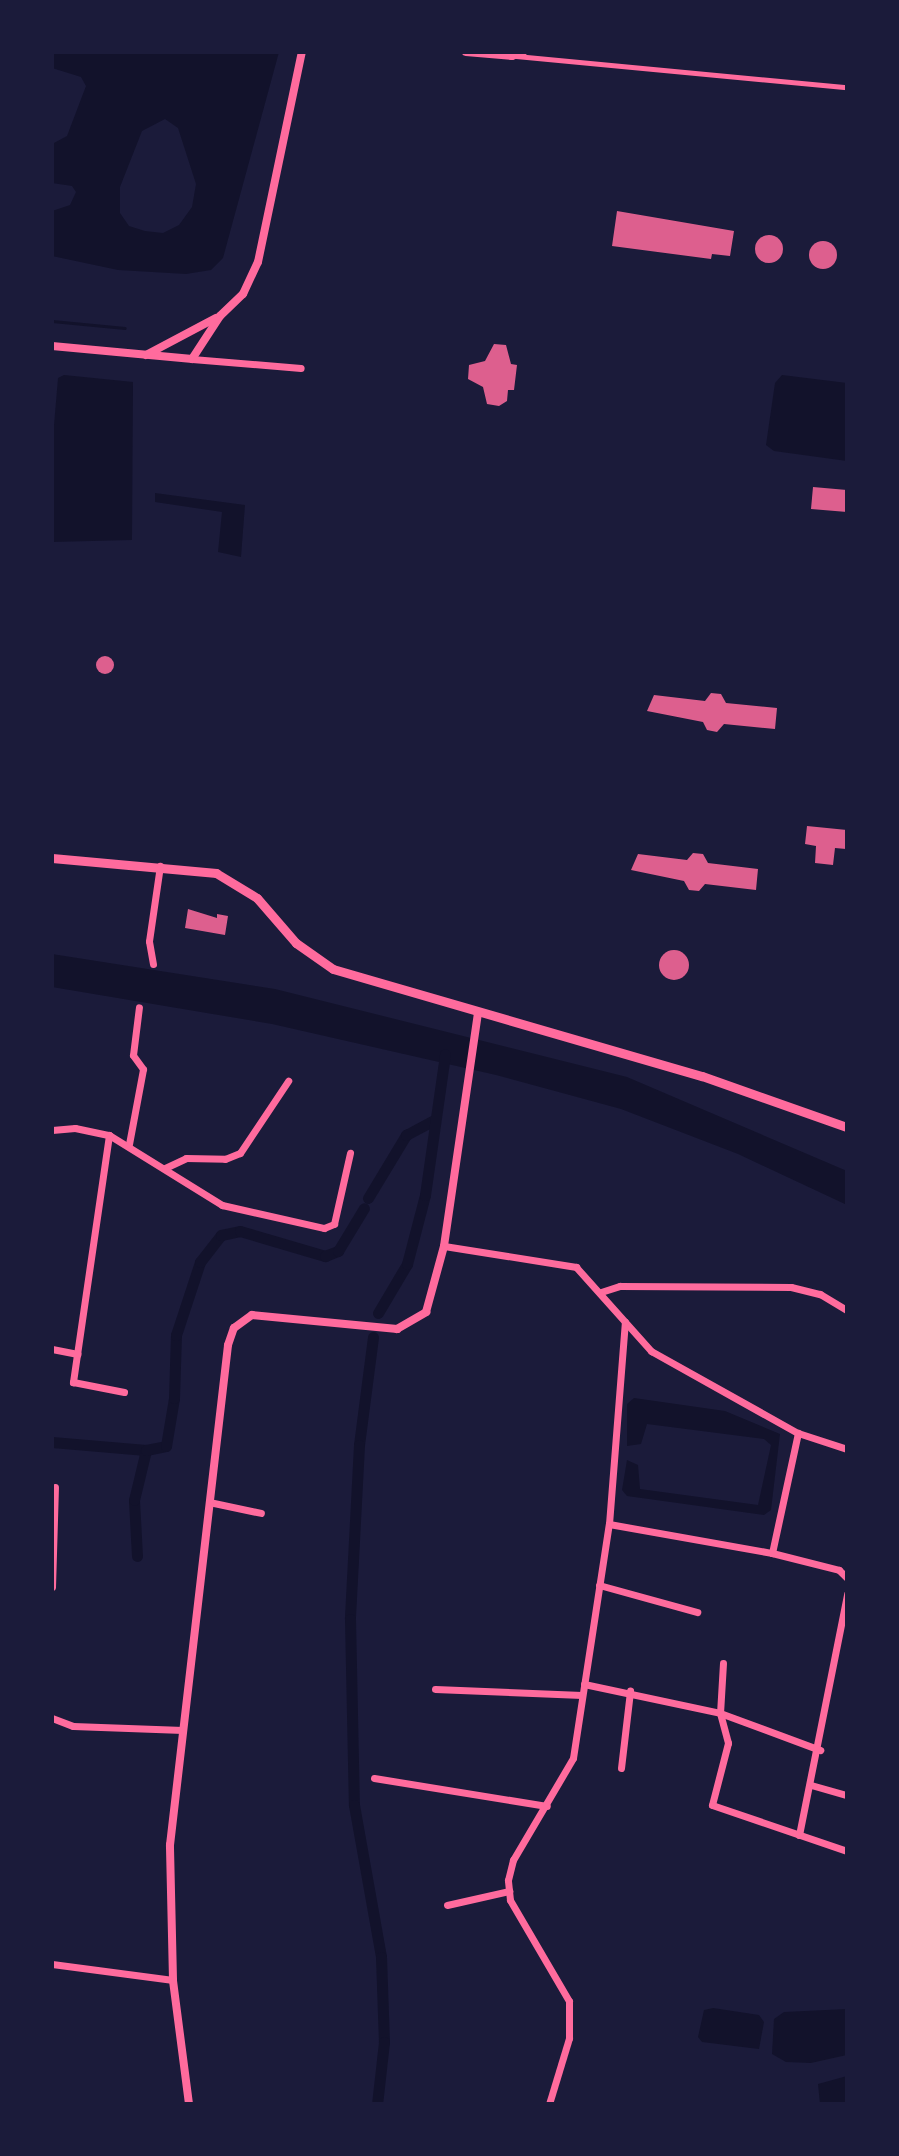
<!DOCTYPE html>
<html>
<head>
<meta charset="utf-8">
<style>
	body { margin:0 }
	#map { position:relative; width:899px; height:2156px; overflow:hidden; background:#1b1b3a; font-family:"DejaVu Sans",sans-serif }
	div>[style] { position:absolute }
	.water>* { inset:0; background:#12122b }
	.stream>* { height:3px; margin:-1.5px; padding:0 1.5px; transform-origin:1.5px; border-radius:1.5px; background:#12122b }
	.canal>* { height:11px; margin:-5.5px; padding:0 5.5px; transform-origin:5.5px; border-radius:5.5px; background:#12122b }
	.building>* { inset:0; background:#dd5f8e }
	.round { border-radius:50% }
	.pedestrian>* { height:5px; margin:-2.5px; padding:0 2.5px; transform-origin:2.5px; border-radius:2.5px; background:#ff6b9d }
	.minor>* { height:7px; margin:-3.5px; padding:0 3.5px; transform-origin:3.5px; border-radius:3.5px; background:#ff6b9d }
	.tertiary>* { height:8px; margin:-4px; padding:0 4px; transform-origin:4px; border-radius:4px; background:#ff6b9d }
	.secondary>* { height:9px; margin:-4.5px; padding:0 4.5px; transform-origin:4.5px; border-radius:4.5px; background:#ff6b9d }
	span { translate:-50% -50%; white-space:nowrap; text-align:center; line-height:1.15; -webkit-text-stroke:6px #1b1b3a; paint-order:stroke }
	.frame { position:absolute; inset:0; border:54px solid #1b1b3a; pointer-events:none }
</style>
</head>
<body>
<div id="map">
	<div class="water">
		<i style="clip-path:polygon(evenodd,52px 52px,279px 52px,223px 258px,211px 270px,186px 274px,118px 270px,52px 256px,52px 211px,70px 205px,76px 192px,72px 186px,52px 183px,52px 144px,67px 136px,86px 86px,81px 77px,52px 68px,52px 52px,165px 119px,178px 128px,196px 184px,192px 207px,179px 225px,163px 233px,145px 231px,129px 226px,120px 213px,120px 187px,142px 131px,165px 119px)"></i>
		<i style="clip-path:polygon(64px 375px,133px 382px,132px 540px,52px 542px,52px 449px,58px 378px)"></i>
		<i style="clip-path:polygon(782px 375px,847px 383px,847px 461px,774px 451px,766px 445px,775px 383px)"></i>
		<i style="clip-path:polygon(155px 493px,245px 505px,241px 557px,218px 552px,222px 512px,155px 502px)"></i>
		<i style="clip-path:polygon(52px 954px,275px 989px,627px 1077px,847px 1171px,847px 1205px,738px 1154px,621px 1109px,496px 1075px,272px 1024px,52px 987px)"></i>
		<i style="clip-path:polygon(634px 1398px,725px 1411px,780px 1434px,771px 1510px,764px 1515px,627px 1496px,622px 1490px,627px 1460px,638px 1465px,640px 1489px,758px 1505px,771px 1445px,764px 1439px,647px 1424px,641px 1444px,627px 1446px,627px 1404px)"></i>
		<i style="clip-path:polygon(713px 2008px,759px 2015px,764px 2022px,759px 2049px,702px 2042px,698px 2037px,704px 2010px)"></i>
		<i style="clip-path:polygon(847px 2009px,847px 2055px,811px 2063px,786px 2062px,772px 2054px,774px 2019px,784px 2012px)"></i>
		<i style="clip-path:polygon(847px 2076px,847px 2104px,820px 2104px,818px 2084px)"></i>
	</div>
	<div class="stream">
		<i style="left:52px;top:321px;width:73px;rotate:5.5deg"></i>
	</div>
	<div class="canal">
		<i style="left:368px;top:1198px;width:74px;rotate:-58.9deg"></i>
		<i style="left:406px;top:1135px;width:30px;rotate:-28deg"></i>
		<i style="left:378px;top:1313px;width:57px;rotate:-59.4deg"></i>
		<i style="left:407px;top:1264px;width:71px;rotate:-75.4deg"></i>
		<i style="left:425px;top:1195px;width:142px;rotate:-81.9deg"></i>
		<i style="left:373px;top:1337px;width:109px;rotate:97.4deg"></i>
		<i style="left:359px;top:1445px;width:174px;rotate:93deg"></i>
		<i style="left:350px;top:1619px;width:186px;rotate:88.8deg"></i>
		<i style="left:354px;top:1805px;width:154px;rotate:79.9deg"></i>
		<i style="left:381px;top:1957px;width:85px;rotate:88deg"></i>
		<i style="left:384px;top:2042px;width:62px;rotate:96.4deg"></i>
		<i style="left:52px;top:1442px;width:94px;rotate:4.9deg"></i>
		<i style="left:137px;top:1556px;width:56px;rotate:-93.1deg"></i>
		<i style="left:134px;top:1500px;width:51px;rotate:-76.5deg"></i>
		<i style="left:146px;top:1450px;width:20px;rotate:-11deg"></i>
		<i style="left:166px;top:1446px;width:49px;rotate:-80.5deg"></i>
		<i style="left:174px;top:1398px;width:63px;rotate:-88.2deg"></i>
		<i style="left:176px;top:1335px;width:77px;rotate:-71.8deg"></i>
		<i style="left:200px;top:1262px;width:34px;rotate:-52deg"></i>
		<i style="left:221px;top:1235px;width:19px;rotate:-12deg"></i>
		<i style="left:240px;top:1231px;width:89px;rotate:16.4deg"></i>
		<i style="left:325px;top:1256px;width:14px;rotate:-21deg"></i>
		<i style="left:338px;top:1251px;width:50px;rotate:-58.8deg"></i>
	</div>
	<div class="building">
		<i style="clip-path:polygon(617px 211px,734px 231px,730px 256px,712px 254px,711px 259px,612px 246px)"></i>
		<i class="round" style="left:755px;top:235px;width:28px;height:28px"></i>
		<i class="round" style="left:809px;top:241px;width:28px;height:28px"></i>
		<i style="clip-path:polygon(494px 344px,506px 345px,511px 364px,517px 365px,514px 390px,508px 390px,507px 401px,499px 406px,487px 404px,483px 387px,468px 379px,469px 365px,485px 361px)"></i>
		<i style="clip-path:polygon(813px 487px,847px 490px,847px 512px,811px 509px)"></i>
		<i class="round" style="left:96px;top:656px;width:18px;height:18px"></i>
		<i style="clip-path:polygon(711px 693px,721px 694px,726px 703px,777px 708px,775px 729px,724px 724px,717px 732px,707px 730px,703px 722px,647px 711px,654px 695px,705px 701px)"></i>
		<i style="clip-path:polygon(807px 826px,847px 830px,846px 849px,835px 848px,833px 865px,815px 863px,816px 846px,805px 844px)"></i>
		<i style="clip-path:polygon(693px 853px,703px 854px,708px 863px,758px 869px,756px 890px,705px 884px,699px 891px,689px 890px,684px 881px,631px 870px,638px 854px,687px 860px)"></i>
		<i style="clip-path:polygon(188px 909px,217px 918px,217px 914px,228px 916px,225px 935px,185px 928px)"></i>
		<i class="round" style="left:659px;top:950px;width:30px;height:30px"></i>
	</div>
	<div class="pedestrian">
		<i style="left:516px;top:56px;width:332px;rotate:5.4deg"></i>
	</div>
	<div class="minor">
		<i style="left:192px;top:359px;width:109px;rotate:4.7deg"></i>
		<i style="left:153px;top:964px;width:23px;rotate:-100deg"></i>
		<i style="left:149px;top:941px;width:76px;rotate:-81.7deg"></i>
		<i style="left:52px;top:1130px;width:23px;rotate:-5deg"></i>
		<i style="left:75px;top:1128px;width:35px;rotate:12deg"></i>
		<i style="left:109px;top:1135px;width:133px;rotate:31.8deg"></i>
		<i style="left:222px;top:1205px;width:105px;rotate:12.7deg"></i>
		<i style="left:324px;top:1228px;width:11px;rotate:-22deg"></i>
		<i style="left:334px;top:1224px;width:73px;rotate:-77.3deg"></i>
		<i style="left:109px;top:1135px;width:250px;rotate:98.3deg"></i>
		<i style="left:73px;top:1382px;width:52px;rotate:11.1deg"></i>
		<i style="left:129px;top:1144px;width:76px;rotate:-79.4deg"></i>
		<i style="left:143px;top:1069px;width:17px;rotate:-126deg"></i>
		<i style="left:133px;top:1055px;width:48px;rotate:-82.9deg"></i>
		<i style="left:165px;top:1168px;width:23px;rotate:-25deg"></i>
		<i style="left:186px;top:1158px;width:39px;rotate:1deg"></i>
		<i style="left:225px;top:1159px;width:16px;rotate:-22deg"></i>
		<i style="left:240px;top:1153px;width:87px;rotate:-56.3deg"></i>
		<i style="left:444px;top:1246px;width:134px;rotate:9deg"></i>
		<i style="left:576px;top:1267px;width:113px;rotate:48.2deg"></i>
		<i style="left:651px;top:1351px;width:168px;rotate:29.2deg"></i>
		<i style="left:798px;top:1433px;width:52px;rotate:18.1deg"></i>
		<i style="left:601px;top:1292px;width:20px;rotate:-18deg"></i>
		<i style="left:620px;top:1286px;width:171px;rotate:0.3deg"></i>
		<i style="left:791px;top:1287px;width:30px;rotate:14deg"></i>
		<i style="left:820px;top:1294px;width:31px;rotate:31deg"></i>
		<i style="left:52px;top:1349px;width:26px;rotate:11deg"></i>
		<i style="left:209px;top:1502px;width:53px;rotate:11.9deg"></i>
		<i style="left:609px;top:1524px;width:166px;rotate:10.1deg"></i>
		<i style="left:772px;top:1553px;width:69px;rotate:14.2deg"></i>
		<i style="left:839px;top:1570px;width:11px;rotate:45deg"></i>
		<i style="left:772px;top:1553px;width:123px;rotate:-77.8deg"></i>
		<i style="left:599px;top:1585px;width:102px;rotate:15.4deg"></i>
		<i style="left:52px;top:1587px;width:100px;rotate:-88.3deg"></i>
		<i style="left:723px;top:1663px;width:50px;rotate:93.4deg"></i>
		<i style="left:720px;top:1713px;width:31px;rotate:75deg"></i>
		<i style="left:728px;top:1743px;width:64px;rotate:104.5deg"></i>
		<i style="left:712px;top:1805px;width:143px;rotate:18.8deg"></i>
		<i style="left:584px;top:1684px;width:139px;rotate:12deg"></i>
		<i style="left:720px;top:1713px;width:107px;rotate:20.3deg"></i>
		<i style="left:435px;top:1689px;width:147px;rotate:2.3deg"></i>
		<i style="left:52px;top:1718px;width:22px;rotate:21deg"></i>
		<i style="left:73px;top:1726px;width:110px;rotate:2.1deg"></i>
		<i style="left:621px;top:1768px;width:78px;rotate:-83.3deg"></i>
		<i style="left:374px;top:1778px;width:175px;rotate:9.2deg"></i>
		<i style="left:811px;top:1785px;width:37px;rotate:16deg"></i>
		<i style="left:799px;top:1835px;width:246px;rotate:-78.7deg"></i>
		<i style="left:447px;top:1905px;width:64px;rotate:-12.7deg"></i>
		<i style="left:52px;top:1964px;width:122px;rotate:7.5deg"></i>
		<i style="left:549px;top:2104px;width:69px;rotate:-73.1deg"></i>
		<i style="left:569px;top:2038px;width:37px;rotate:-90deg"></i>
		<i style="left:569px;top:2001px;width:117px;rotate:-120.3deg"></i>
		<i style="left:510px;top:1900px;width:20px;rotate:-96deg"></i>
		<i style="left:508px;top:1880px;width:21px;rotate:-76deg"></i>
		<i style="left:513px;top:1860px;width:118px;rotate:-59.5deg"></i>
		<i style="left:573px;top:1758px;width:237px;rotate:-81.3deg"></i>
		<i style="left:609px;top:1524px;width:203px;rotate:-85.5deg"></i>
	</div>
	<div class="tertiary">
		<i style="left:466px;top:52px;width:46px;rotate:5deg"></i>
		<i style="left:512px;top:56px;width:12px;rotate:-20deg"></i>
		<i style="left:52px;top:346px;width:141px;rotate:5.3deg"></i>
		<i style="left:192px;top:359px;width:51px;rotate:-56.9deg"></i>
		<i style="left:220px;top:316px;width:32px;rotate:-44deg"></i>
		<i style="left:243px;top:294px;width:35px;rotate:-65deg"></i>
		<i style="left:258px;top:262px;width:215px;rotate:-78.2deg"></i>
		<i style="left:146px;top:355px;width:79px;rotate:-27.9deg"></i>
		<i style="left:189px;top:2104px;width:125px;rotate:-97.4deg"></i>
		<i style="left:173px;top:1980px;width:135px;rotate:-91.3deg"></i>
		<i style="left:170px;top:1845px;width:503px;rotate:-83.38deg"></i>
		<i style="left:228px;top:1345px;width:18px;rotate:-71deg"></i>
		<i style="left:234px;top:1328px;width:22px;rotate:-36deg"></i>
		<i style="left:252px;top:1315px;width:146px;rotate:5.5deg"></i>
		<i style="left:397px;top:1329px;width:34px;rotate:-30deg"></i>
		<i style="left:426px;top:1312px;width:68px;rotate:-74.7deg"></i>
		<i style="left:444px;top:1246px;width:234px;rotate:-81.7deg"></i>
	</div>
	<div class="secondary">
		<i style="left:52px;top:858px;width:165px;rotate:5.2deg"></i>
		<i style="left:216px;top:873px;width:48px;rotate:31.4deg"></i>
		<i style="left:257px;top:898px;width:60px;rotate:49.1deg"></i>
		<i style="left:296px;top:943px;width:45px;rotate:35.1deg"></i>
		<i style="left:333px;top:969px;width:384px;rotate:16.2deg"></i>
		<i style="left:702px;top:1076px;width:154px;rotate:19.4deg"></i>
	</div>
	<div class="frame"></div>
</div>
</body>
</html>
